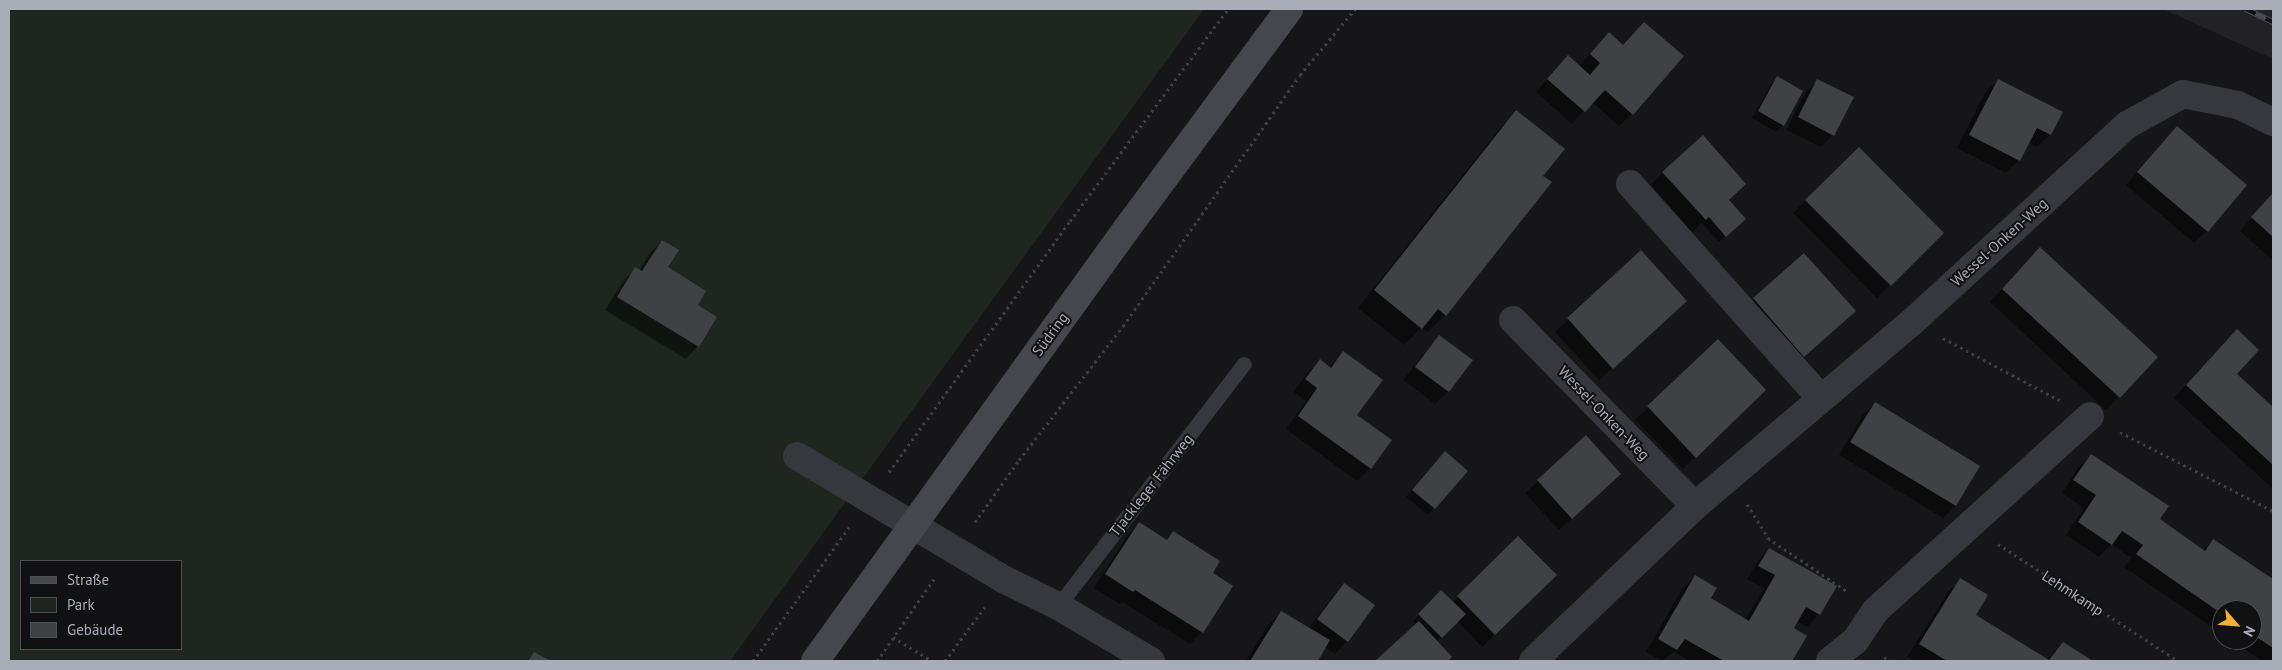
<!DOCTYPE html>
<html>
<head>
<meta charset="utf-8">
<style>
	body { margin:0 }
	#map { position:relative; width:2282px; height:670px; overflow:hidden; background:#161618; font-family:"PT Sans",sans-serif }
	div>[style] { position:absolute }
	.built>* { inset:0; background:#222225 }
	.green>* { inset:0; background:#1e261f }
	.shadow>* { inset:0; background:#0007 }
	.building>* { inset:0; background:#404145 }
	.path>* { height:3px; margin-top:-1.5px; transform-origin:0; background:repeating-linear-gradient(90deg,#3d3f44 0 2.5px,transparent 0 6.5px) }
	.lane>* { height:15px; margin:-7.5px; padding:0 7.5px; transform-origin:7.5px; border-radius:7.5px; background:#37383d }
	.street>* { height:28px; margin:-14px; padding:0 14px; transform-origin:14px; border-radius:14px; background:#37383d }
	.secondary>* { height:28px; margin:-14px; padding:0 14px; transform-origin:14px; border-radius:14px; background:#45474d }
	.rail>* { height:5.5px; margin-top:-2.75px; transform-origin:0; background:repeating-linear-gradient(90deg,#111113 0 11px,#4a4c52 0 22px); box-sizing:border-box; border-block:1px solid #4a4c52 }
	span { translate:-50% -50%; white-space:nowrap; text-align:center; line-height:1.15; -webkit-text-stroke:4px #111113; paint-order:stroke }
	.street-label { font-size:15px; color:#a8adb8 }
	.frame { position:absolute; inset:0; border:10px solid #a8adb8; pointer-events:none }
	.legend { position:absolute; left:20px; top:560px; width:162px; height:90px; box-sizing:border-box; background:#111113; border:1px solid #4d4f55; margin:0; padding:6px 9px; list-style:none; font-size:15px; color:#a8adb8 }
	.legend li { display:flex; align-items:center; gap:10px; height:25px }
	.legend b { width:25px; border:1px solid #4d4f55 }
	.north { position:absolute; left:2212px; top:600px; width:50px; height:50px; box-sizing:border-box; background:#111113; border:1px solid #4d4f55; border-radius:50%; rotate:117deg; font-size:14px; font-weight:700; line-height:20px; text-align:center; color:#a8adb8 }
	.north::after { content:''; display:block; margin:auto; width:18px; height:22px; background:#f2b134; clip-path:polygon(50% 0,100% 100%,50% 72%,0 100%) }
</style>
</head>
<body>
<div id="map">
	<div class="built">
		<i style="clip-path:polygon(2163px 9px,2273px 9px,2273px 59px)"></i>
	</div>
	<div class="green">
		<i style="clip-path:polygon(evenodd,9px 9px,1204px 9px,730px 661px,9px 661px,9px 9px,21px 561px,181px 561px,181px 649px,21px 649px,21px 561px)"></i>
	</div>
	<div class="shadow">
		<i style="clip-path:polygon(1609px 34px,1632px 114px,1619px 126px,1592px 102px,1572px 124px,1536px 92px,1556px 69px,1579px 66px)"></i>
		<i style="clip-path:polygon(1777px 78px,1783px 125px,1777px 132px,1752px 118px,1771px 84px)"></i>
		<i style="clip-path:polygon(1818px 80px,1833px 135px,1821px 147px,1786px 130px,1805px 93px)"></i>
		<i style="clip-path:polygon(1998px 80px,2061px 113px,2050px 135px,2037px 147px,2028px 142px,2018px 161px,2006px 173px,1957px 148px,1985px 93px)"></i>
		<i style="clip-path:polygon(1516px 112px,1445px 315px,1428px 332px,1421px 328px,1404px 345px,1358px 308px,1499px 129px)"></i>
		<i style="clip-path:polygon(2177px 127px,2207px 231px,2194px 243px,2126px 185px)"></i>
		<i style="clip-path:polygon(1859px 148px,1943px 233px,1877px 298px,1793px 213px)"></i>
		<i style="clip-path:polygon(1663px 172px,1727px 201px,1738px 226px,1719px 242px,1702px 223px,1692px 232px,1651px 185px)"></i>
		<i style="clip-path:polygon(2273px 194px,2273px 261px,2240px 231px)"></i>
		<i style="clip-path:polygon(662px 241px,667px 268px,696px 306px,698px 346px,686px 359px,605px 310px,623px 281px,635px 269px,639px 271px,649px 254px)"></i>
		<i style="clip-path:polygon(1641px 252px,1672px 313px,1599px 380px,1555px 332px)"></i>
		<i style="clip-path:polygon(1804px 254px,1842px 323px,1791px 368px,1741px 312px)"></i>
		<i style="clip-path:polygon(2027px 262px,2156px 357px,2106px 410px,1990px 302px)"></i>
		<i style="clip-path:polygon(1439px 336px,1471px 360px,1448px 392px,1435px 404px,1403px 380px)"></i>
		<i style="clip-path:polygon(1718px 341px,1752px 403px,1683px 469px,1635px 420px)"></i>
		<i style="clip-path:polygon(2224px 343px,2235px 374px,2273px 409px,2273px 489px,2174px 398px)"></i>
		<i style="clip-path:polygon(1343px 353px,1356px 415px,1390px 440px,1370px 468px,1357px 481px,1286px 429px,1306px 401px,1294px 392px,1307px 373px,1320px 361px,1329px 368px)"></i>
		<i style="clip-path:polygon(1875px 403px,1979px 467px,1955px 506px,1943px 518px,1839px 455px,1862px 416px)"></i>
		<i style="clip-path:polygon(2091px 456px,2158px 520px,2203px 550px,2213px 540px,2273px 580px,2273px 661px,2262px 661px,2231px 640px,2252px 640px,2252px 610px,2222px 610px,2222px 634px,2124px 567px,2131px 558px,2111px 544px,2099px 557px,2066px 535px,2084px 508px,2062px 493px,2078px 468px)"></i>
		<i style="clip-path:polygon(1438px 459px,1466px 471px,1428px 515px,1406px 497px)"></i>
		<i style="clip-path:polygon(1538px 481px,1607px 486px,1559px 530px,1525px 493px)"></i>
		<i style="clip-path:polygon(1139px 524px,1165px 541px,1173px 533px,1211px 573px,1202px 632px,1190px 644px,1122px 602px,1120px 604px,1094px 588px,1127px 536px)"></i>
		<i style="clip-path:polygon(1518px 537px,1555px 575px,1482px 647px,1457px 621px,1437px 641px,1451px 657px,1446px 661px,1377px 661px,1417px 625px,1413px 621px,1441px 592px,1452px 603px)"></i>
		<i style="clip-path:polygon(1769px 549px,1819px 614px,1807px 627px,1797px 621px,1793px 629px,1805px 636px,1791px 661px,1690px 661px,1674px 652px,1662px 661px,1646px 652px,1682px 589px,1695px 576px,1709px 599px,1745px 620px,1764px 588px,1747px 579px,1757px 562px)"></i>
		<i style="clip-path:polygon(1960px 580px,1974px 616px,2047px 660px,2063px 643px,2091px 661px,1914px 661px,1907px 657px,1948px 592px)"></i>
		<i style="clip-path:polygon(1344px 584px,1347px 641px,1335px 654px,1325px 647px,1316px 661px,1246px 661px,1268px 625px,1281px 612px,1308px 629px,1332px 597px)"></i>
	</div>
	<div class="building">
		<i style="clip-path:polygon(1644px 22px,1684px 56px,1633px 115px,1605px 90px,1585px 112px,1547px 79px,1568px 55px,1590px 75px,1600px 63px,1590px 54px,1609px 32px,1623px 45px)"></i>
		<i style="clip-path:polygon(1777px 76px,1803px 91px,1784px 126px,1758px 111px)"></i>
		<i style="clip-path:polygon(1817px 79px,1854px 97px,1834px 136px,1798px 117px)"></i>
		<i style="clip-path:polygon(1998px 79px,2063px 112px,2051px 135px,2037px 128px,2020px 161px,1969px 135px)"></i>
		<i style="clip-path:polygon(1516px 110px,1565px 149px,1543px 176px,1552px 182px,1446px 316px,1438px 309px,1422px 329px,1374px 290px)"></i>
		<i style="clip-path:polygon(2177px 126px,2247px 185px,2208px 232px,2137px 172px)"></i>
		<i style="clip-path:polygon(1703px 135px,1746px 184px,1729px 200px,1746px 219px,1726px 237px,1709px 217px,1706px 220px,1662px 172px)"></i>
		<i style="clip-path:polygon(1859px 147px,1944px 233px,1891px 286px,1805px 200px)"></i>
		<i style="clip-path:polygon(2273px 193px,2273px 237px,2251px 217px)"></i>
		<i style="clip-path:polygon(662px 240px,679px 250px,668px 267px,706px 291px,698px 305px,717px 317px,699px 347px,617px 297px,635px 267px,642px 271px)"></i>
		<i style="clip-path:polygon(2040px 247px,2158px 357px,2120px 398px,2002px 289px)"></i>
		<i style="clip-path:polygon(1641px 250px,1687px 301px,1613px 369px,1567px 318px)"></i>
		<i style="clip-path:polygon(1804px 253px,1856px 311px,1804px 357px,1753px 298px)"></i>
		<i style="clip-path:polygon(2237px 329px,2259px 350px,2237px 374px,2273px 407px,2273px 465px,2186px 385px)"></i>
		<i style="clip-path:polygon(1439px 335px,1473px 360px,1449px 392px,1415px 367px)"></i>
		<i style="clip-path:polygon(1718px 339px,1766px 390px,1696px 458px,1647px 406px)"></i>
		<i style="clip-path:polygon(1343px 351px,1383px 380px,1357px 415px,1392px 440px,1371px 469px,1298px 416px,1317px 388px,1305px 379px,1320px 359px,1331px 368px)"></i>
		<i style="clip-path:polygon(1875px 402px,1980px 466px,1956px 506px,1850px 442px)"></i>
		<i style="clip-path:polygon(1586px 435px,1621px 474px,1572px 519px,1537px 480px)"></i>
		<i style="clip-path:polygon(1445px 451px,1468px 471px,1435px 509px,1412px 490px)"></i>
		<i style="clip-path:polygon(2091px 454px,2169px 506px,2160px 519px,2205px 551px,2213px 539px,2273px 579px,2273px 648px,2252px 634px,2252px 610px,2222px 610px,2222px 614px,2136px 554px,2143px 545px,2122px 531px,2112px 545px,2078px 522px,2096px 495px,2073px 480px)"></i>
		<i style="clip-path:polygon(1139px 522px,1167px 540px,1173px 531px,1220px 561px,1213px 573px,1233px 586px,1203px 633px,1135px 590px,1133px 592px,1105px 574px)"></i>
		<i style="clip-path:polygon(1518px 536px,1557px 575px,1495px 635px,1457px 596px)"></i>
		<i style="clip-path:polygon(1769px 548px,1837px 586px,1820px 615px,1806px 607px,1794px 628px,1807px 636px,1792px 661px,1724px 661px,1685px 639px,1677px 650px,1658px 639px,1695px 575px,1717px 588px,1711px 598px,1749px 621px,1775px 575px,1758px 566px)"></i>
		<i style="clip-path:polygon(1960px 578px,1988px 595px,1976px 615px,2049px 660px,2063px 642px,2093px 661px,1947px 661px,1919px 644px)"></i>
		<i style="clip-path:polygon(1344px 583px,1375px 605px,1348px 642px,1317px 619px)"></i>
		<i style="clip-path:polygon(1441px 590px,1466px 614px,1442px 638px,1418px 614px)"></i>
		<i style="clip-path:polygon(1281px 611px,1330px 640px,1318px 661px,1250px 661px)"></i>
		<i style="clip-path:polygon(1419px 621px,1452px 657px,1448px 661px,1375px 661px)"></i>
		<i style="clip-path:polygon(534px 652px,551px 661px,528px 661px)"></i>
	</div>
	<div class="path">
		<i style="left:1943px;top:338px;width:132px;rotate:28.1deg"></i>
		<i style="left:2120px;top:432px;width:172px;rotate:27.3deg"></i>
		<i style="left:889px;top:472px;width:309px;rotate:-54.2deg"></i>
		<i style="left:1070px;top:221px;width:264px;rotate:-53.3deg"></i>
		<i style="left:1747px;top:504px;width:40px;rotate:58deg"></i>
		<i style="left:1768px;top:538px;width:97px;rotate:34deg"></i>
		<i style="left:975px;top:522px;width:76px;rotate:-54.6deg"></i>
		<i style="left:1019px;top:460px;width:170px;rotate:-52.2deg"></i>
		<i style="left:1123px;top:326px;width:307px;rotate:-54.8deg"></i>
		<i style="left:1300px;top:75px;width:86px;rotate:-50.2deg"></i>
		<i style="left:1998px;top:544px;width:215px;rotate:33deg"></i>
		<i style="left:893px;top:637px;width:46px;rotate:31.6deg"></i>
		<i style="left:1884px;top:657px;width:8px;rotate:30deg"></i>
		<i style="left:753px;top:661px;width:166px;rotate:-54.3deg"></i>
		<i style="left:877px;top:661px;width:103px;rotate:-55.2deg"></i>
		<i style="left:945px;top:661px;width:67px;rotate:-53.5deg"></i>
	</div>
	<div class="lane">
		<i style="left:1058px;top:606px;width:305px;rotate:-52.5deg"></i>
	</div>
	<div class="street">
		<i style="left:1630px;top:184px;width:287px;rotate:48.3deg"></i>
		<i style="left:1513px;top:320px;width:260px;rotate:45.6deg"></i>
		<i style="left:797px;top:456px;width:242px;rotate:30.8deg"></i>
		<i style="left:1005px;top:580px;width:59px;rotate:26.1deg"></i>
		<i style="left:1058px;top:606px;width:108px;rotate:30.6deg"></i>
		<i style="left:1533px;top:661px;width:224px;rotate:-43.7deg"></i>
		<i style="left:1695px;top:506px;width:285px;rotate:-40.3deg"></i>
		<i style="left:1912px;top:322px;width:292px;rotate:-42.5deg"></i>
		<i style="left:2127px;top:125px;width:64px;rotate:-29deg"></i>
		<i style="left:2183px;top:94px;width:56px;rotate:11.3deg"></i>
		<i style="left:2238px;top:105px;width:39px;rotate:26deg"></i>
		<i style="left:1830px;top:661px;width:32px;rotate:-39deg"></i>
		<i style="left:1855px;top:641px;width:36px;rotate:-56deg"></i>
		<i style="left:1875px;top:611px;width:290px;rotate:-42.2deg"></i>
	</div>
	<div class="secondary">
		<i style="left:815px;top:661px;width:530px;rotate:-54.21deg"></i>
		<i style="left:1125px;top:231px;width:276px;rotate:-53.5deg"></i>
	</div>
	<div class="rail">
		<i style="left:2246px;top:9px;width:30px;rotate:26deg"></i>
	</div>
	<div class="street-label">
		<span style="left:1999px;top:242px;rotate:-42deg">Wessel-Onken-Weg</span>
		<span style="left:1050px;top:334px;rotate:-54deg">Südring</span>
		<span style="left:1604px;top:413px;rotate:46deg">Wessel-Onken-Weg</span>
		<span style="left:1151px;top:485px;rotate:-52deg">Tjackleger Fährweg</span>
		<span style="left:2073px;top:593px;rotate:33deg">Lehmkamp</span>
	</div>
	<div class="frame"></div>
	<ul class="legend">
	<li><b style="height:6px;background:#45474d"></b>Straße</li>
	<li><b style="height:14px;background:#1e261f"></b>Park</li>
	<li><b style="height:14px;background:#404145"></b>Gebäude</li>
	</ul>
	<div class="north">N</div>
</div>
</body>
</html>
